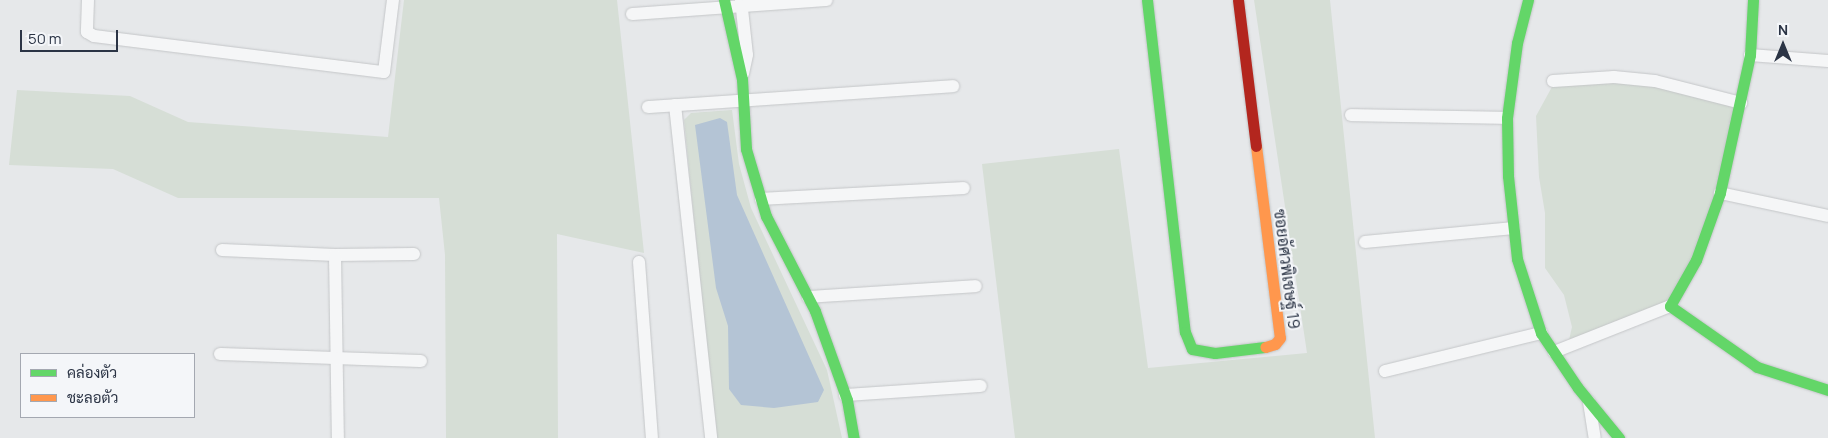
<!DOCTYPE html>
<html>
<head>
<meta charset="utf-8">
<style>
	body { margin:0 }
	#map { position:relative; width:1828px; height:438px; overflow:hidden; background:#e6e8ea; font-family:Manrope,Sarabun,sans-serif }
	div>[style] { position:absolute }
	.green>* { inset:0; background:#d6ded6 }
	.water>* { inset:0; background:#b4c4d5 }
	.roads { filter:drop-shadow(0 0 1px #c4c6c8) drop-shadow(0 0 1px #c4c6c8) }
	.street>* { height:12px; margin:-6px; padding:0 6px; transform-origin:6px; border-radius:6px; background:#f5f6f7 }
	.fast>* { height:11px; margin:-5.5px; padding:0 5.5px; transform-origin:5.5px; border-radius:5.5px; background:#63d668 }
	.slow>* { height:11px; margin:-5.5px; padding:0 5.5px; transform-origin:5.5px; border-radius:5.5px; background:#ff974d }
	.jam>* { height:11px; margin:-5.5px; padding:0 5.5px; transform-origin:5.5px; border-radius:5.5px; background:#b3261e }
	span { translate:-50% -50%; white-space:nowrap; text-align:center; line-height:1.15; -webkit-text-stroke:4px #f4f6f9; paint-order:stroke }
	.street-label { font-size:16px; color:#2b3445 }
	.legend { position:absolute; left:20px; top:353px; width:175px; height:65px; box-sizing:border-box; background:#f4f6f9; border:1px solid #a4a8b1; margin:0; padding:6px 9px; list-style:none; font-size:15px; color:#2b3445 }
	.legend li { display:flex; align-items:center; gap:10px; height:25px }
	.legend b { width:25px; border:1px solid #a4a8b1 }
	.north { position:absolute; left:1758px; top:20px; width:50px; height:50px; -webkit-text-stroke:4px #f4f6f9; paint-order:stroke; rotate:0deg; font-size:14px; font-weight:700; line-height:20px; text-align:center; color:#2b3445 }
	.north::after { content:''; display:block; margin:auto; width:18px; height:22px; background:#2b3445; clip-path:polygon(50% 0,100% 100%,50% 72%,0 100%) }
	.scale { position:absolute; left:20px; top:30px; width:98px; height:22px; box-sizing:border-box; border:2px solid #2b3445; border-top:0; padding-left:6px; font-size:15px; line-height:18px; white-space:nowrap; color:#2b3445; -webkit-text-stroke:4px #f4f6f9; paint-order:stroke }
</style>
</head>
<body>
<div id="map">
	<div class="green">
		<i style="clip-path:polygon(404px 0,617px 0,644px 253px,557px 234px,558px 438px,446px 438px,445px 255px,439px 198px,178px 198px,113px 169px,9px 165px,17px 90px,130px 96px,188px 122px,388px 137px)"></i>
		<i style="clip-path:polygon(1254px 0,1330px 0,1375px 438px,1015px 438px,982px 164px,1119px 149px,1148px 368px,1307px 353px)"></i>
		<i style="clip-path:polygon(1614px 82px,1655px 87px,1736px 105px,1714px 197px,1678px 305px,1569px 340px,1572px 327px,1564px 295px,1545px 268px,1545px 213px,1539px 177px,1536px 116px,1553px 85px)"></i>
		<i style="clip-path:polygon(732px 110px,739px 164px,751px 208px,827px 370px,842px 438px,716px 438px,684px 120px,691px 113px)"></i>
	</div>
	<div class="water">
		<i style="clip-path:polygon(720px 118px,727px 122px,737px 195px,824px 390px,818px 402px,774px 408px,741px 405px,729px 389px,728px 326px,716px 288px,695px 125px)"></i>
	</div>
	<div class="roads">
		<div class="street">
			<i style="left:88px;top:0;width:32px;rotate:92deg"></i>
			<i style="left:87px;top:32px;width:8px;rotate:30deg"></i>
			<i style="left:94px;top:36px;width:292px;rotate:7.1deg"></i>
			<i style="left:384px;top:72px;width:73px;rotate:-82.9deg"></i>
			<i style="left:741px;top:0;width:55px;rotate:83.8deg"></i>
			<i style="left:747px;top:55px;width:19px;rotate:102deg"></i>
			<i style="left:632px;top:14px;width:195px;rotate:-4.1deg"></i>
			<i style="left:1750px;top:55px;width:78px;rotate:4.4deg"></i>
			<i style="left:1553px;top:81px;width:61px;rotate:-3.8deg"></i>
			<i style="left:1614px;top:77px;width:41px;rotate:5.6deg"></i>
			<i style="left:1655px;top:81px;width:89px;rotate:14.3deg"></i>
			<i style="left:675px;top:105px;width:335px;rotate:83.8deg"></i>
			<i style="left:648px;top:107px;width:306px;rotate:-3.9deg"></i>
			<i style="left:1351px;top:115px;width:156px;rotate:1.1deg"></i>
			<i style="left:1720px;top:193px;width:110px;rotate:12deg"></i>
			<i style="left:761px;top:199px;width:203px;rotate:-3.1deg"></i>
			<i style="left:1365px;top:242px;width:149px;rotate:-5.4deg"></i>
			<i style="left:222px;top:250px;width:113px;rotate:2.5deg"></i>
			<i style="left:335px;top:255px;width:79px;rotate:-0.7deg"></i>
			<i style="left:335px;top:255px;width:183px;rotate:89.1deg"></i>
			<i style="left:639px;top:262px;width:176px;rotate:85.8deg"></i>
			<i style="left:808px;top:297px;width:168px;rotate:-3.7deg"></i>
			<i style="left:1554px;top:352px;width:125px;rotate:-21.6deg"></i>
			<i style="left:220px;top:354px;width:201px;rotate:2deg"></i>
			<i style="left:1385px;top:371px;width:161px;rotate:-13.7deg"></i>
			<i style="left:845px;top:395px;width:136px;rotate:-3.8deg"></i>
			<i style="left:1589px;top:402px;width:36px;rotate:81deg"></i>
		</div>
		<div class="fast">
			<i style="left:724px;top:0;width:81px;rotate:77.2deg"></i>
			<i style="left:742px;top:79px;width:70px;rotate:86.7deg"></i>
			<i style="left:746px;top:149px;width:70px;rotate:73.4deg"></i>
			<i style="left:766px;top:216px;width:107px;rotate:62.7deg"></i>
			<i style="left:815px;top:311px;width:95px;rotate:70.2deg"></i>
			<i style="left:847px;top:400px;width:39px;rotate:80deg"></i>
			<i style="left:1147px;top:0;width:334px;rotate:83.5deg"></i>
			<i style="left:1185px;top:332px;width:18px;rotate:68deg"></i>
			<i style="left:1192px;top:349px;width:23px;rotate:10deg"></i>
			<i style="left:1215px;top:353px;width:50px;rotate:-6.8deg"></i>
			<i style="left:1528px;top:0;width:44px;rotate:104.3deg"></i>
			<i style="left:1517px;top:43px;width:76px;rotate:97.6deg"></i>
			<i style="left:1507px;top:118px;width:58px;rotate:89deg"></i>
			<i style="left:1508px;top:176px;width:83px;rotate:83.8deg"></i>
			<i style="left:1517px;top:259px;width:78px;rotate:72deg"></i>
			<i style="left:1541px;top:333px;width:66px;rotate:56.1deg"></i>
			<i style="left:1578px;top:388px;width:65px;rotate:50.6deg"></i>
			<i style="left:1753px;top:0;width:55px;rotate:93.1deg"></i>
			<i style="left:1750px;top:55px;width:141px;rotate:102.3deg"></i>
			<i style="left:1720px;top:193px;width:71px;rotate:109.7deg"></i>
			<i style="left:1696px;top:260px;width:53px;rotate:119.5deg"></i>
			<i style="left:1670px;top:306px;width:106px;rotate:35deg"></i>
			<i style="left:1757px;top:367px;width:75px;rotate:17.9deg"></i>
		</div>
		<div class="slow">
			<i style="left:1256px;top:146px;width:193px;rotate:82.9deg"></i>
			<i style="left:1280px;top:338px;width:8px;rotate:130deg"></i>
			<i style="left:1275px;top:344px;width:10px;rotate:163deg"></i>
		</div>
		<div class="jam">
			<i style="left:1238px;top:0;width:147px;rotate:83deg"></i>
		</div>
	</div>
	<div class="street-label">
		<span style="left:1287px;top:269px;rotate:83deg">ซอยอัศวพิเชษฐ์ 19</span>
	</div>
	<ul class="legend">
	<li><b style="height:6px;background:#63d668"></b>คล่องตัว</li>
	<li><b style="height:6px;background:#ff974d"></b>ชะลอตัว</li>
	</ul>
	<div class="north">N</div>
	<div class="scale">50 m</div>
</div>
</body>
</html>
